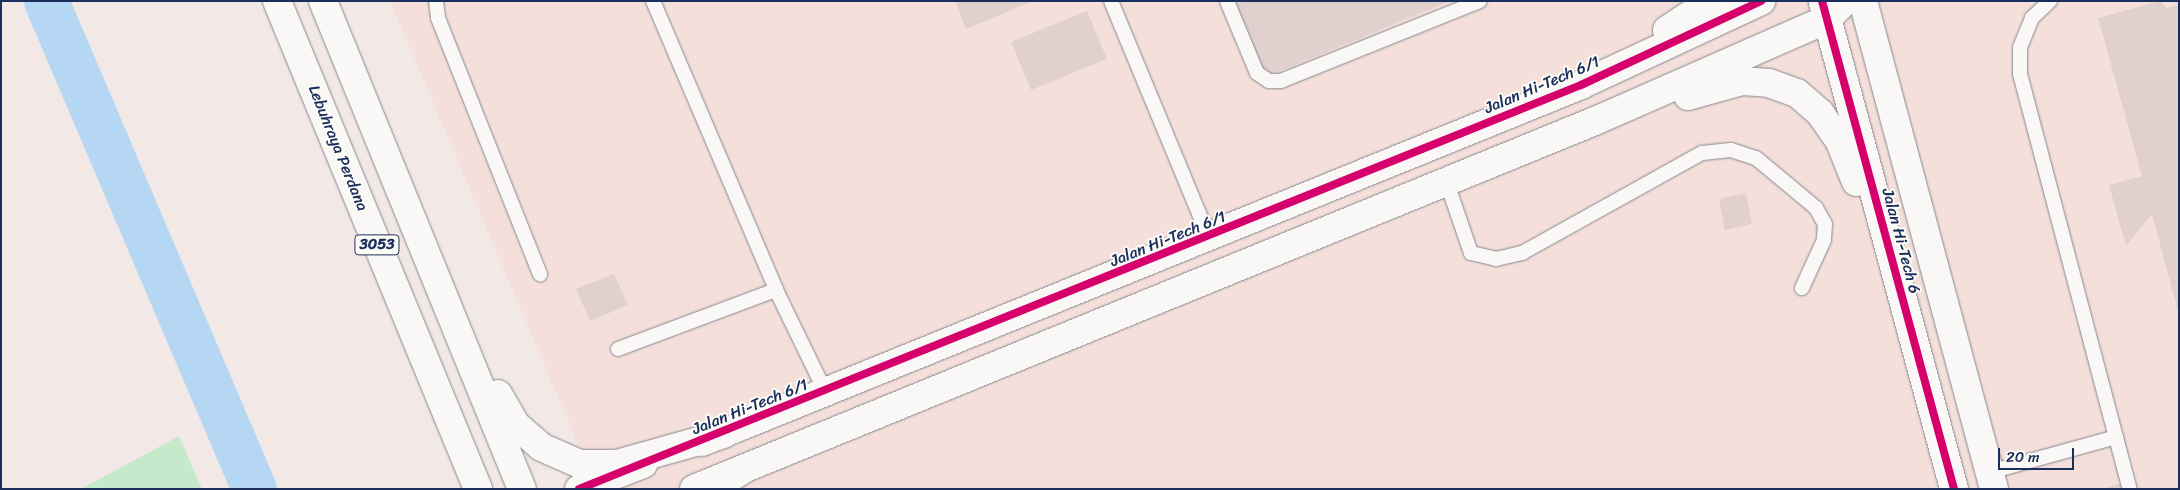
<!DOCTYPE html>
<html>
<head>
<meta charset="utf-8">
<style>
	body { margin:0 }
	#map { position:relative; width:2180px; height:490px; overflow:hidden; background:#f2e9e6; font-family:Sriracha,sans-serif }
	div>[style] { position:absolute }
	.built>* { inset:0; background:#f4dfda }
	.green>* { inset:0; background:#c6e9cc }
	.river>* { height:45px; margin:-22.5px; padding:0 22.5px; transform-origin:22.5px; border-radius:22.5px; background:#b6d7f4 }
	.building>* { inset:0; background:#e0d1cf }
	.roads { filter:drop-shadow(0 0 1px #88888f) drop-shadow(0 0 1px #88888f) }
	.lane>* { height:14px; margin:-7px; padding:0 7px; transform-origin:7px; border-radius:7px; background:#faf8f6 }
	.street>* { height:28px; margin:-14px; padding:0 14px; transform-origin:14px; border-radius:14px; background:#faf8f6 }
	.primary>* { height:28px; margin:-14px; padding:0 14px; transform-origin:14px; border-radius:14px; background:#faf8f6 }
	.cycleway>* { height:8px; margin:-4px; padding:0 4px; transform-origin:4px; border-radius:4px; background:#d6006c }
	span { translate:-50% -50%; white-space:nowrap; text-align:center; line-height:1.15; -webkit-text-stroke:4px #fdfcf7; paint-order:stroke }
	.shield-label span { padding:1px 4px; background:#fdfcf7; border:1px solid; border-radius:4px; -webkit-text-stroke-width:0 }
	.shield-label { font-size:15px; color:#1b2f5e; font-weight:700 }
	.street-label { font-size:16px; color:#1b2f5e }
	.frame { position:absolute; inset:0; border:2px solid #1b2f5e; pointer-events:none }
	.scale { position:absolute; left:1998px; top:448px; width:76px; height:22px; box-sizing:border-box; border:2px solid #1b2f5e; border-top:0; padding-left:6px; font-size:15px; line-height:18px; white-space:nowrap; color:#1b2f5e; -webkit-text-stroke:4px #fdfcf7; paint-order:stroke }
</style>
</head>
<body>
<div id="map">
	<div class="built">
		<i style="clip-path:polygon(390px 1px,2179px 1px,2179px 489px,597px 489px)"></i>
	</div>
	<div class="green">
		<i style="clip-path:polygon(179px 436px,202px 489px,81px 489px)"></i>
	</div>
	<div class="river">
		<i style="left:46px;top:1px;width:530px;rotate:66.91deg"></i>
	</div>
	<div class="building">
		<i style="clip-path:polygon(955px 1px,1033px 1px,966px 29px)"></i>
		<i style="clip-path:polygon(1234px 1px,1450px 1px,1266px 77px)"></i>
		<i style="clip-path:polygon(2161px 1px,2166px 8px,2179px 5px,2178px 311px,2152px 214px,2126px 246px,2109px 185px,2142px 176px,2098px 18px)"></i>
		<i style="clip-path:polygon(1087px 11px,1107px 59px,1031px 90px,1011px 42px)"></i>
		<i style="clip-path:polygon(1746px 193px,1752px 224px,1725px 230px,1719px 199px)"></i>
		<i style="clip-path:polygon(614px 274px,628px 305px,590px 321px,576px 289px)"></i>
		<i style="clip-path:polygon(2123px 483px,2124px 489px,2104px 489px,2104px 488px)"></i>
	</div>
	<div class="roads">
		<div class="lane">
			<i style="left:436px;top:1px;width:17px;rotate:83deg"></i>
			<i style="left:438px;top:18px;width:276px;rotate:68.3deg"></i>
			<i style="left:653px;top:1px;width:314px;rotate:66.9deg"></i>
			<i style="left:776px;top:290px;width:112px;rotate:64.1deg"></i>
			<i style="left:1111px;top:1px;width:256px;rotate:67.5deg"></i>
			<i style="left:1227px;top:1px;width:78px;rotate:67.4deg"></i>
			<i style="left:1257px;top:73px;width:14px;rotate:34deg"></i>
			<i style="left:1269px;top:81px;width:12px"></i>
			<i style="left:1281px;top:81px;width:214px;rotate:-21.9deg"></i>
			<i style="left:2050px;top:1px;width:25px;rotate:137deg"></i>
			<i style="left:2032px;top:18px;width:31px;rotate:112deg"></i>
			<i style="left:2020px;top:47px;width:27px;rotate:90deg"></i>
			<i style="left:2020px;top:74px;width:429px;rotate:75.2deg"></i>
			<i style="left:1447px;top:183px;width:74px;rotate:71.1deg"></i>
			<i style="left:1471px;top:253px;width:26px;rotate:13deg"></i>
			<i style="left:1496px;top:259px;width:27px;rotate:-13deg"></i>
			<i style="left:1522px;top:253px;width:206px;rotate:-29.1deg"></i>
			<i style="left:1702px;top:153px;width:29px;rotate:-6deg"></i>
			<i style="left:1731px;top:150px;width:26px;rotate:18deg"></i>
			<i style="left:1756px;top:158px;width:78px;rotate:39.8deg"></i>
			<i style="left:1816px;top:208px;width:18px;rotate:61deg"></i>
			<i style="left:1825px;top:224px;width:16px;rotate:94deg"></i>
			<i style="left:1824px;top:240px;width:53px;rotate:114.6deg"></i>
			<i style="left:618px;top:349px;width:169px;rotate:-20.5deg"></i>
			<i style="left:1990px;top:472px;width:131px;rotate:-15.5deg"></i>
		</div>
		<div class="street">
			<i style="left:1863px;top:1px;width:505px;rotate:74.97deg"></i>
			<i style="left:1823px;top:3px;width:503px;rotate:74.91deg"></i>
			<i style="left:1667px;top:30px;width:53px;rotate:-33.4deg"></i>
			<i style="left:1688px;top:96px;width:56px;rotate:-15.5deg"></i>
			<i style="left:1742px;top:81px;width:27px;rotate:4deg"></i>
			<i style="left:1769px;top:83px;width:30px;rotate:20deg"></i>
			<i style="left:1797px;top:93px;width:30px;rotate:41deg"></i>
			<i style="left:1820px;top:113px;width:35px;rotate:55deg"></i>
			<i style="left:1840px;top:142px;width:43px;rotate:68.2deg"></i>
			<i style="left:702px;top:442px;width:949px;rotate:-22.1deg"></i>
			<i style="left:1581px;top:85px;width:199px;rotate:-25deg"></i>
			<i style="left:579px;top:489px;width:69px;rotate:-21.3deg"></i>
			<i style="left:694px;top:489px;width:973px;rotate:-22.22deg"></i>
			<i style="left:1595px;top:121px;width:253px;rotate:-23.7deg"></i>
			<i style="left:1827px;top:19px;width:25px;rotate:-45deg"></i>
		</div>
		<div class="primary">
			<i style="left:277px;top:1px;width:528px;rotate:67.61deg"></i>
			<i style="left:323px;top:1px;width:527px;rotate:67.82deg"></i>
			<i style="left:498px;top:394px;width:36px;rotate:60deg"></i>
			<i style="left:516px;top:425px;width:33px;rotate:41deg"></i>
			<i style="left:541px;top:447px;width:43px;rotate:23.6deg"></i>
			<i style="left:580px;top:464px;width:37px"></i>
			<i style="left:617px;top:464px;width:111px;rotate:-15.7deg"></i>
			<i style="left:711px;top:489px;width:35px;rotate:-31deg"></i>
		</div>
	</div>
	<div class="cycleway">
		<i style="left:1822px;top:1px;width:506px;rotate:74.86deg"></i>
		<i style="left:579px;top:489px;width:1080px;rotate:-21.96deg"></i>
		<i style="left:1581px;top:85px;width:199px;rotate:-25deg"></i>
	</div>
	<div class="shield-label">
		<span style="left:377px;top:245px">3053</span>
	</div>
	<div class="street-label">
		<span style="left:1542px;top:85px;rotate:-23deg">Jalan Hi-Tech 6/1</span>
		<span style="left:338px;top:148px;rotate:68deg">Lebuhraya Perdana</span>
		<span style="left:1168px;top:239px;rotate:-22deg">Jalan Hi-Tech 6/1</span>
		<span style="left:1901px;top:241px;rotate:75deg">Jalan Hi-Tech 6</span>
		<span style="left:750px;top:407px;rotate:-22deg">Jalan Hi-Tech 6/1</span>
	</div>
	<div class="frame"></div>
	<div class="scale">20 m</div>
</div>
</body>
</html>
